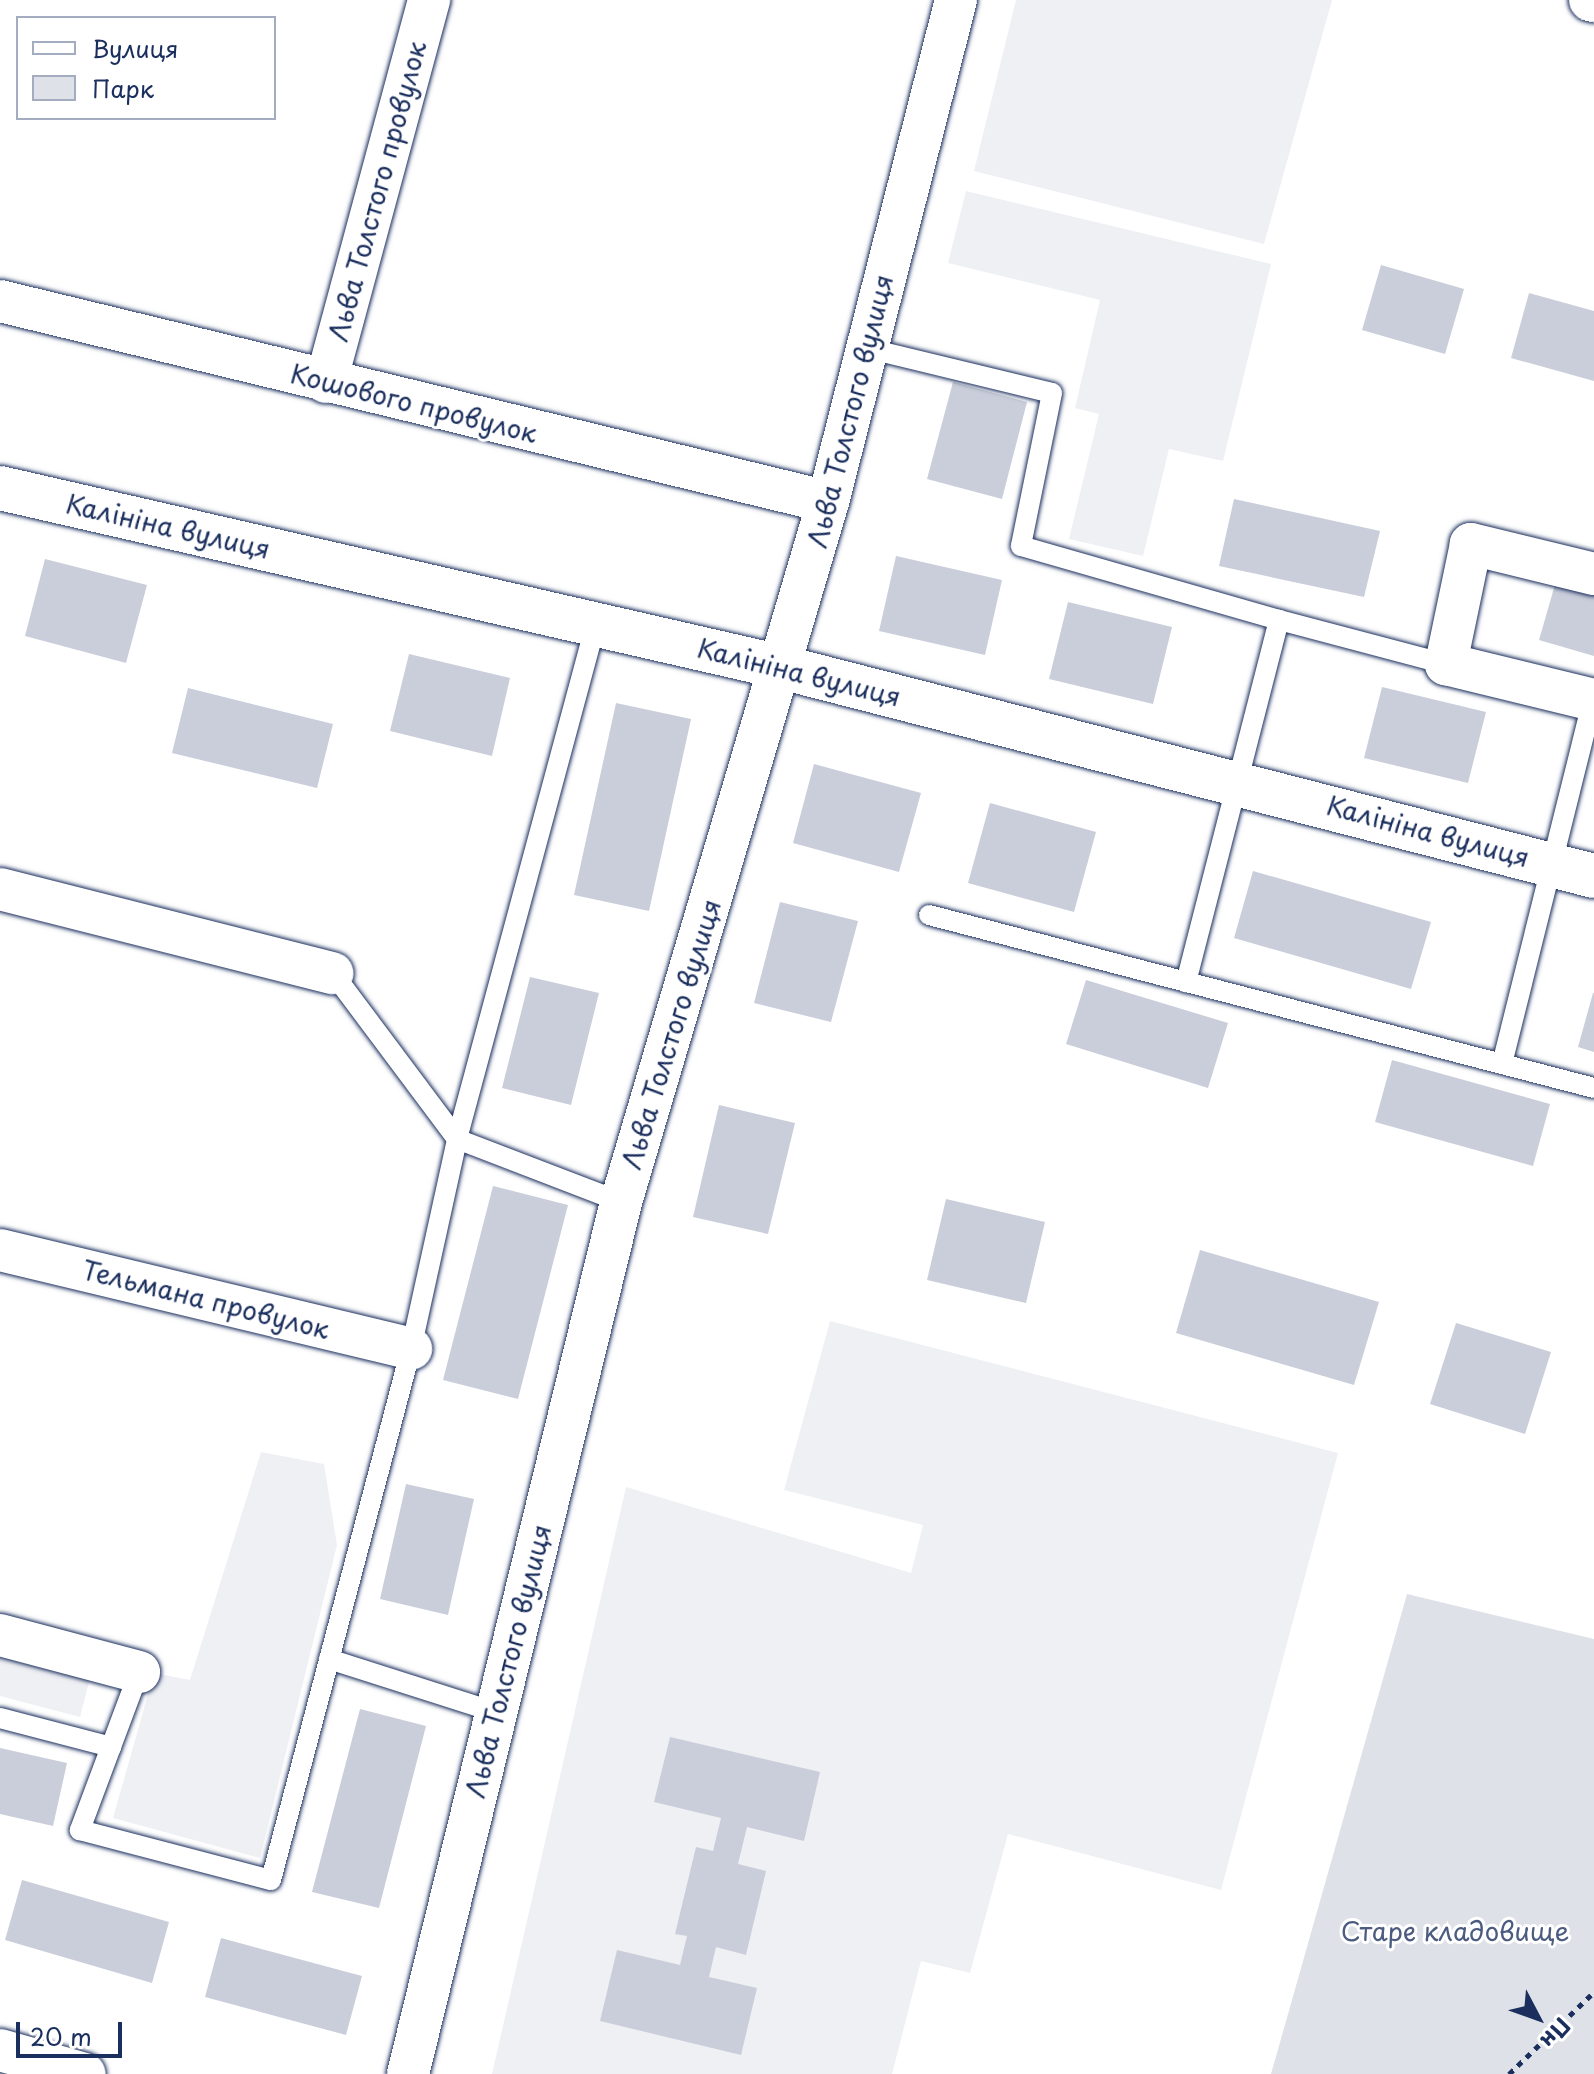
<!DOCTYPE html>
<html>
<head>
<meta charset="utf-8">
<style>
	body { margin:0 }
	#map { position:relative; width:1594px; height:2074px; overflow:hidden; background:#fff; font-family:"Playpen Sans",sans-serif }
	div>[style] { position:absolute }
	.built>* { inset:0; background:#eff0f4 }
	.green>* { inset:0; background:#dee1e7 }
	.building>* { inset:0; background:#caceda }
	.path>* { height:5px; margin-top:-2.5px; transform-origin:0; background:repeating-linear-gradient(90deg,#1b2f5e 0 6px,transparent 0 12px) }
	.roads { filter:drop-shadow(0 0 2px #1b2f5e) drop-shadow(0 0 2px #1b2f5e) }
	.service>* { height:20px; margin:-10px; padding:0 10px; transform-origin:10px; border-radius:10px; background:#fff }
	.minor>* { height:42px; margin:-21px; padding:0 21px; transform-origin:21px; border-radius:21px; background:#fff }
	.tertiary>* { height:44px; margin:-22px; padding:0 22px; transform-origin:22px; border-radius:22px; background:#fff }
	span { translate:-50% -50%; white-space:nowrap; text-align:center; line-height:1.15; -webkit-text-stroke:6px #fff; paint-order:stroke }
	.street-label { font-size:26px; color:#1b2f5e }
	.park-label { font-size:26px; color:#4c5c80 }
	.legend { position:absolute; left:16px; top:16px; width:260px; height:104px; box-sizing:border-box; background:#fff; border:2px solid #a4acbf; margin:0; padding:10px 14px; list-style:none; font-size:24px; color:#1b2f5e }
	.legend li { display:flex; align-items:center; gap:16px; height:40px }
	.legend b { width:40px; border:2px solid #a4acbf }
	.north { position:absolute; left:1498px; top:1978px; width:80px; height:80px; -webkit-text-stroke:6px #fff; paint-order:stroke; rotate:131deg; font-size:22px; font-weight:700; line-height:32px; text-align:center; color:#1b2f5e }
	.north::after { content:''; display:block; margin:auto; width:28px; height:36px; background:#1b2f5e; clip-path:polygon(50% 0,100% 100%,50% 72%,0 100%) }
	.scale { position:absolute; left:16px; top:2022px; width:106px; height:36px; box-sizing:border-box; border:4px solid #1b2f5e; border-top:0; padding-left:10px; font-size:24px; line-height:28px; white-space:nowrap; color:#1b2f5e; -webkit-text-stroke:6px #fff; paint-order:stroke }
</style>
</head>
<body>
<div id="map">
	<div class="built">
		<i style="clip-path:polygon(1016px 0,1332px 0,1264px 244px,974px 171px)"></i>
		<i style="clip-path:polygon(966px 191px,1271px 264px,1223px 461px,1169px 449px,1143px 556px,1069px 539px,1099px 414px,1075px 408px,1100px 300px,948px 263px)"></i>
		<i style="clip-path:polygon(830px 1321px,1338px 1453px,1221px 1890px,1008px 1834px,970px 1973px,921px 1961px,892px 2074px,492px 2074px,626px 1487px,911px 1573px,923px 1525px,784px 1490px)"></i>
		<i style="clip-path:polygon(261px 1452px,324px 1464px,337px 1545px,260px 1858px,113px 1818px,154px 1673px,190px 1680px)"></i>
		<i style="clip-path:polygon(0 1651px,91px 1674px,80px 1717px,0 1696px)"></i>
	</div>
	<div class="green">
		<i style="clip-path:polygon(1407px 1594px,1594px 1639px,1594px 2074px,1271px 2074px)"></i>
	</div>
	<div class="building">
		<i style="clip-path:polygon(1381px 265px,1464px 289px,1445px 354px,1362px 330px)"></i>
		<i style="clip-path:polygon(1529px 293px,1594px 311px,1594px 381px,1511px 358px)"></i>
		<i style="clip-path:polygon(953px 382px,1027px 402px,1002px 499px,927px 479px)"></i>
		<i style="clip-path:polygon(1234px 499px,1380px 531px,1364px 597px,1219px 566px)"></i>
		<i style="clip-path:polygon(896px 556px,1002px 580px,985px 655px,879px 631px)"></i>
		<i style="clip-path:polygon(45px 559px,147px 585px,126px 663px,25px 636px)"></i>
		<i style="clip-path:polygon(1556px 581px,1594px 592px,1594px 656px,1539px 640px)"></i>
		<i style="clip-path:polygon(1068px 602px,1172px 627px,1153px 704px,1049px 679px)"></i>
		<i style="clip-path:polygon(409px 654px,510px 678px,492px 756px,390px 731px)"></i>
		<i style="clip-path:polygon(1382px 687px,1486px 712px,1468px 783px,1364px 758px)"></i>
		<i style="clip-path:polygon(188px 688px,333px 724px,317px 788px,172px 753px)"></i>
		<i style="clip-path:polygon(616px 703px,691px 719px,649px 911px,574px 895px)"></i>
		<i style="clip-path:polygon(814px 764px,921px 793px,899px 872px,793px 843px)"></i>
		<i style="clip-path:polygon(990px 803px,1096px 832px,1074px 912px,968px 883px)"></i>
		<i style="clip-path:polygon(1253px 871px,1431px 922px,1411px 989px,1234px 938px)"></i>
		<i style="clip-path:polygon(780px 902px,858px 921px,831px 1022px,754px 1003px)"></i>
		<i style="clip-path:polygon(530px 977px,599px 993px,571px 1105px,502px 1088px)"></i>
		<i style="clip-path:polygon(1086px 980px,1228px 1023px,1208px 1088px,1066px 1044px)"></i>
		<i style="clip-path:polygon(1593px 993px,1594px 993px,1594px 1052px,1578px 1047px)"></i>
		<i style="clip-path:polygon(1392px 1060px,1550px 1104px,1533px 1166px,1375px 1122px)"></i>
		<i style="clip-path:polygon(719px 1105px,795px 1123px,768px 1234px,693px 1217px)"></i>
		<i style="clip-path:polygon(493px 1186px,568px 1205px,518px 1399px,443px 1380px)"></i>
		<i style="clip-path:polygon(946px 1199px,1045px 1222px,1026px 1303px,927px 1280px)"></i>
		<i style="clip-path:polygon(1200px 1250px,1379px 1302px,1354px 1385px,1176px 1333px)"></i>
		<i style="clip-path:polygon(1456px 1323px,1551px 1352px,1525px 1434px,1430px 1404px)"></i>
		<i style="clip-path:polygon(406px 1484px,474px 1499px,448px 1615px,380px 1599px)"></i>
		<i style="clip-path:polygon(360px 1709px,426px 1726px,379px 1908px,312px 1892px)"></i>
		<i style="clip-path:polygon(670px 1737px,820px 1772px,804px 1841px,747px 1827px,738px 1864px,766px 1871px,746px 1955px,716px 1947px,709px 1977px,757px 1988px,741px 2055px,600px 2021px,617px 1950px,680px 1965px,687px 1936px,675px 1934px,696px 1847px,713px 1851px,721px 1818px,654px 1802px)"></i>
		<i style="clip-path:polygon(0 1748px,67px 1763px,53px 1826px,0 1814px)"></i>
		<i style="clip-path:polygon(22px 1880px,169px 1922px,152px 1983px,5px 1940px)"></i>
		<i style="clip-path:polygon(221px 1938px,362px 1976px,346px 2035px,205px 1997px)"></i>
	</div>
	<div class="path">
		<i style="left:1509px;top:2074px;width:118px;rotate:-44deg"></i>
	</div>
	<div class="roads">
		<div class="service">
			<i style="left:866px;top:348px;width:191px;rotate:13.6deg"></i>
			<i style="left:1052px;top:393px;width:156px;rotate:101.5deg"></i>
			<i style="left:1021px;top:546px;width:268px;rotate:16deg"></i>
			<i style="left:1279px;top:620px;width:374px;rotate:104.4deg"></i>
			<i style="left:1279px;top:620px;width:173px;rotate:14.8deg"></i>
			<i style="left:596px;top:623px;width:534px;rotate:105.08deg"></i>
			<i style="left:457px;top:1139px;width:176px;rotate:21deg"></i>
			<i style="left:929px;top:915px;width:687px;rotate:14.58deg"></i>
			<i style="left:1502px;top:1064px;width:375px;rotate:-76deg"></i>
			<i style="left:329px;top:1659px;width:174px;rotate:17.7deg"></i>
			<i style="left:139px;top:1672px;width:169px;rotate:110.5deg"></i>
			<i style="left:80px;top:1830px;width:197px;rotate:14.7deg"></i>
			<i style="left:271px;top:1880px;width:549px;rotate:-75.23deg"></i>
			<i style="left:411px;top:1349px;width:215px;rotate:-77.6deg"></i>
			<i style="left:457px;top:1139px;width:207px;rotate:-126.8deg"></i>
			<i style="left:0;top:1718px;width:115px;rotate:14.6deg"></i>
		</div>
		<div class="minor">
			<i style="left:1590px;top:0;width:4px;rotate:14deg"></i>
			<i style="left:0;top:301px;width:852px;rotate:13.64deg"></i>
			<i style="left:326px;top:382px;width:396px;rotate:-74.9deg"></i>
			<i style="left:1594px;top:574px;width:127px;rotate:-166.3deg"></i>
			<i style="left:1471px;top:544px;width:123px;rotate:101.8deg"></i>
			<i style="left:1446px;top:664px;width:152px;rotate:13.7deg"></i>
			<i style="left:0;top:889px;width:343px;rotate:14.2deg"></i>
			<i style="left:0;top:1250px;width:423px;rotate:13.5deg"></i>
			<i style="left:0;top:1635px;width:144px;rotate:14.9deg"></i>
			<i style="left:0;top:2050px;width:88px;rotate:15.8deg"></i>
			<i style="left:408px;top:2074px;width:898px;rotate:-76.27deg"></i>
			<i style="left:621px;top:1202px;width:730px;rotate:-73.53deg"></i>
			<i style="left:828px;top:502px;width:518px;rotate:-75.7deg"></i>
		</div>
		<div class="tertiary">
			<i style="left:0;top:488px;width:801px;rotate:12.91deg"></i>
			<i style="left:781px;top:667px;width:839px;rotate:14.42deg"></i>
		</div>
	</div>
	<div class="street-label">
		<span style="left:377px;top:191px;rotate:-75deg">Льва Толстого провулок</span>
		<span style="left:414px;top:403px;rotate:14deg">Кошового провулок</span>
		<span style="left:850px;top:411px;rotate:-76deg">Льва Толстого вулиця</span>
		<span style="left:168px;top:526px;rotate:13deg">Калініна вулиця</span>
		<span style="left:799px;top:672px;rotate:14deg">Калініна вулиця</span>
		<span style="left:1428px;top:831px;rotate:15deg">Калініна вулиця</span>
		<span style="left:671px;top:1034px;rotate:-73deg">Льва Толстого вулиця</span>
		<span style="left:206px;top:1299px;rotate:14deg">Тельмана провулок</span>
		<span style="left:508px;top:1661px;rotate:-76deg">Льва Толстого вулиця</span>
	</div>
	<div class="park-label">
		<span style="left:1455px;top:1931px">Старе кладовище</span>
	</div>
	<ul class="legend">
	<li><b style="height:10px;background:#fff"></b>Вулиця</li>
	<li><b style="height:22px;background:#dee1e7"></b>Парк</li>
	</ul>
	<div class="north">Пн</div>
	<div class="scale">20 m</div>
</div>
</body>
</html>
